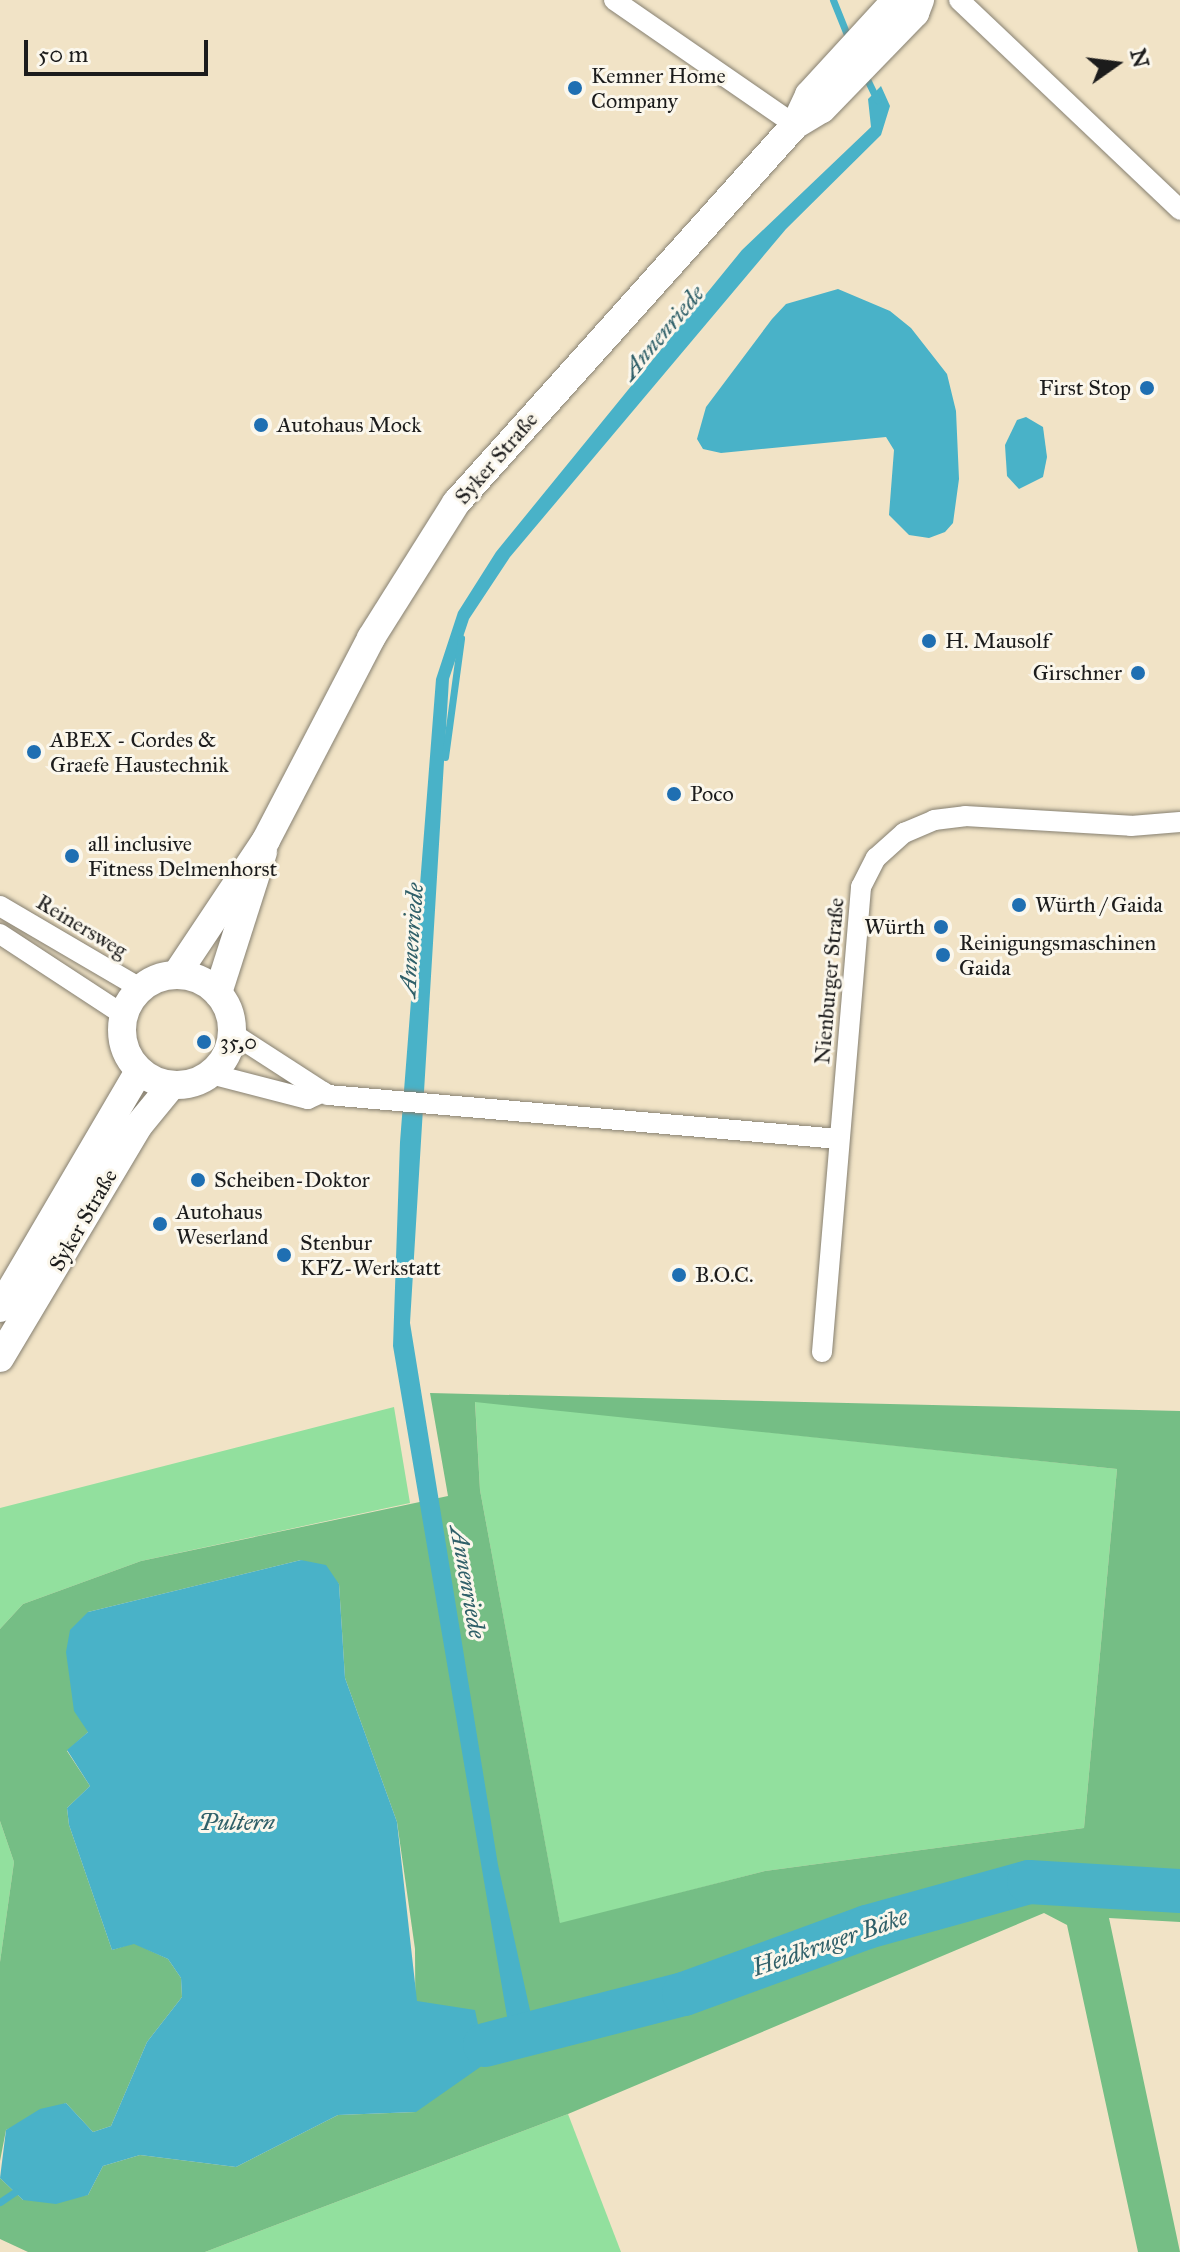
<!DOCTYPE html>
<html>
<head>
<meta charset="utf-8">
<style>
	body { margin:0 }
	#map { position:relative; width:1180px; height:2252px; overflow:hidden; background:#f1e3c6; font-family:"IM FELL Great Primer",serif }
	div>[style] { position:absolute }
	.green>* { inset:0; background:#92e09e }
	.forest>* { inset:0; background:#75be85 }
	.water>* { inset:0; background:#49b2c8 }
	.stream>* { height:7px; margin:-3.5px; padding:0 3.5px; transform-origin:3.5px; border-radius:3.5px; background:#49b2c8 }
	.river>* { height:44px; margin:-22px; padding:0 22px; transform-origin:22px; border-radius:22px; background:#49b2c8 }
	.roads { filter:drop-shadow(0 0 2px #868071) drop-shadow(0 0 2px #868071) }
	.minor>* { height:20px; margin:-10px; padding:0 10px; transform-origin:10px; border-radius:10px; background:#fff }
	.secondary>* { height:28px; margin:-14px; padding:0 14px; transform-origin:14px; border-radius:14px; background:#fff }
	.secondary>.ring { margin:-14px; padding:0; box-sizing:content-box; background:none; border:28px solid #fff; border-radius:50% }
	.dots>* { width:22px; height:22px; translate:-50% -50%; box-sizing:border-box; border:4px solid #fbf7ec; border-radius:50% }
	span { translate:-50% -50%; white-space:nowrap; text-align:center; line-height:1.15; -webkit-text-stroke:6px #fbf7ec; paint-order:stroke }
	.poi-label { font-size:22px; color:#1c1c1c }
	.left { translate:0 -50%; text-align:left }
	.right { translate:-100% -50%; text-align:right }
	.street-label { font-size:22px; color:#1c1c1c }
	.water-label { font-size:24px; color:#306069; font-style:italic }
	.north { position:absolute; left:1076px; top:24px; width:80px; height:80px; -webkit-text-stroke:6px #fbf7ec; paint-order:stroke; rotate:76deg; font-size:22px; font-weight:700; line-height:32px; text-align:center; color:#1c1c1c }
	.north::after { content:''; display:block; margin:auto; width:28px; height:36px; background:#1c1c1c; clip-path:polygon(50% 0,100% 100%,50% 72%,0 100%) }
	.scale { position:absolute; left:24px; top:40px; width:184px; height:36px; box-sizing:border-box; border:4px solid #1c1c1c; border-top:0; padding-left:10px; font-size:24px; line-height:28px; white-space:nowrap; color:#1c1c1c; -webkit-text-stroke:6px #fbf7ec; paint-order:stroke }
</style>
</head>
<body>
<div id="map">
	<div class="green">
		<i style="clip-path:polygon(475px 1401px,1117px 1469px,1084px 1828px,765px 1871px,560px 1924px,480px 1490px)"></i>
		<i style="clip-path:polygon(394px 1407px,410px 1503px,141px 1561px,23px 1604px,0 1629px,0 1508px)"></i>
		<i style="clip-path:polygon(0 1821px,14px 1862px,0 1962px)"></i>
		<i style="clip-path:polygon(568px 2114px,621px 2252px,205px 2252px)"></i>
	</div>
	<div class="forest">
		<i style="clip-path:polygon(evenodd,430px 1393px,1180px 1411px,1180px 1886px,1075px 1879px,1073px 1889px,1180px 1893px,1180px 1922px,1109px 1918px,1180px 2252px,1138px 2252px,1067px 1925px,1044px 1913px,568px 2114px,205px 2252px,28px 2252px,0 2239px,0 2178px,23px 2200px,88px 2195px,103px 2166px,140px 2155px,236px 2167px,338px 2115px,416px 2112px,415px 1949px,397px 1822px,345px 1678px,339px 1584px,301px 1560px,88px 1612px,88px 1732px,67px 1751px,90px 1786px,67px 1808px,69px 1825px,112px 1950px,134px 1943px,168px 1959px,181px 1978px,182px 1997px,147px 2042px,111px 2126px,93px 2132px,66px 2103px,6px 2130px,0 2161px,0 1962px,14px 1862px,0 1821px,0 1629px,23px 1604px,141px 1561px,448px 1496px,430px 1393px,475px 1402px,1117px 1469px,1084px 1828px,765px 1871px,560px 1923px,480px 1490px,475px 1402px)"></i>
	</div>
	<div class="water">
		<i style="clip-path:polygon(881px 86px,890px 106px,881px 135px,786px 229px,510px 557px,469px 619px,449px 679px,410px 1323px,498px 1865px,535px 2033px,511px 2040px,393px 1346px,400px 1142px,436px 679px,458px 612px,496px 552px,742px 250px,871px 127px,868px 99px)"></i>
		<i style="clip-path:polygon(838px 289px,890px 311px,911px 328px,947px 374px,956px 411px,959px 479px,953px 523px,945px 532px,929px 538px,909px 535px,889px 515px,894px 450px,886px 437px,721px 453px,703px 449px,697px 439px,706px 407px,772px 319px,786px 304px)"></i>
		<i style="clip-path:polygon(1026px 417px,1043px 427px,1047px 457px,1043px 477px,1019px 489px,1007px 476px,1005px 445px,1017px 420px)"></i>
		<i style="clip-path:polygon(301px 1560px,326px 1565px,339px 1584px,345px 1678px,397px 1822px,417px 2001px,475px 2010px,486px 2063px,416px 2112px,338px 2115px,236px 2167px,140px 2155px,103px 2166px,88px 2195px,56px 2204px,23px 2200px,0 2178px,6px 2130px,40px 2109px,66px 2103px,93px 2132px,111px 2126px,147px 2042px,182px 1997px,181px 1978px,168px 1959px,134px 1944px,112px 1950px,69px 1825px,67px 1808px,90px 1786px,67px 1750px,88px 1732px,74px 1711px,66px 1652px,70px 1630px,88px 1612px)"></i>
	</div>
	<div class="stream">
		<i style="left:833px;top:0;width:45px;rotate:68deg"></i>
		<i style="left:865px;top:75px;width:28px;rotate:64deg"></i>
		<i style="left:445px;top:757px;width:120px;rotate:-82.3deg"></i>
		<i style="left:0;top:2202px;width:18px;rotate:-34deg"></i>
	</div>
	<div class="river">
		<i style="left:485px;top:2045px;width:205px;rotate:-14.4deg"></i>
		<i style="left:684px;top:1994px;width:195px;rotate:-20.1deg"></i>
		<i style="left:867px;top:1927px;width:168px;rotate:-15.5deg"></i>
		<i style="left:1029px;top:1882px;width:151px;rotate:3.4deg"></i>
	</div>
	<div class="roads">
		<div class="minor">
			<i style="left:614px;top:0;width:220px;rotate:34.6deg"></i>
			<i style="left:959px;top:0;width:305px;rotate:43.5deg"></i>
			<i style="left:0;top:906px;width:162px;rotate:30.4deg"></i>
			<i style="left:0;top:934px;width:148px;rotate:33.2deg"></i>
			<i style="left:232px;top:1033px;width:114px;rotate:32.9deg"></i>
			<i style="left:328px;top:1095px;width:513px;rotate:4.92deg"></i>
			<i style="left:211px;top:1074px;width:100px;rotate:14.5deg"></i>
			<i style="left:308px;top:1099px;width:17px;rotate:-25deg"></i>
			<i style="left:822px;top:1352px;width:467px;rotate:-85.2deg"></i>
			<i style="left:861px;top:887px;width:33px;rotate:-63deg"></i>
			<i style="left:876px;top:858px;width:38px;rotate:-42deg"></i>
			<i style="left:904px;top:833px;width:33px;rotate:-23deg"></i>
			<i style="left:934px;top:820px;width:31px;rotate:-7deg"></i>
			<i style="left:965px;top:816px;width:166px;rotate:3.4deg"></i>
			<i style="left:1131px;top:826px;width:49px;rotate:-4.7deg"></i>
		</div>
		<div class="secondary">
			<i style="left:796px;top:123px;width:31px;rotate:-65deg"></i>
			<i style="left:809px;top:95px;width:129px;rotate:-47.5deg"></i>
			<i style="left:176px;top:975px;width:162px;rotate:-56.3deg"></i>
			<i style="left:266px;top:840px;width:228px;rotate:-62.5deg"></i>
			<i style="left:371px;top:638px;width:160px;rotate:-57.8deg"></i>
			<i style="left:456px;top:503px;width:508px;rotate:-48.11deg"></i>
			<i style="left:795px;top:125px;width:31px;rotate:-31deg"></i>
			<i style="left:822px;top:109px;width:134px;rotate:-45.9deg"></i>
			<i style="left:915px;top:13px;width:14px;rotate:-69deg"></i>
			<i class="ring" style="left:122px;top:975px;width:82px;height:82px"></i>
			<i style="left:218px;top:993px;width:148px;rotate:-72.3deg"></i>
			<i style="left:0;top:1308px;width:275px;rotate:-59.6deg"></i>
			<i style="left:0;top:1358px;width:271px;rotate:-59.2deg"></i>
			<i style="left:139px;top:1125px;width:50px;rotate:-50.6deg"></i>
		</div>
	</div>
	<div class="dots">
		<i style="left:575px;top:88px;background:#1f6fb2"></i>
		<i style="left:1147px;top:388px;background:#1f6fb2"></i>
		<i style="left:261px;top:425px;background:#1f6fb2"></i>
		<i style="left:929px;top:641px;background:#1f6fb2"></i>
		<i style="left:1138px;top:673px;background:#1f6fb2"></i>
		<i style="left:34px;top:752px;background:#1f6fb2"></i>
		<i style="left:674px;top:794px;background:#1f6fb2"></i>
		<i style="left:72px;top:856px;background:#1f6fb2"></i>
		<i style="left:1019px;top:905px;background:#1f6fb2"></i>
		<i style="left:941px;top:927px;background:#1f6fb2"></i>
		<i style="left:943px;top:955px;background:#1f6fb2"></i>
		<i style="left:204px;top:1042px;background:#1f6fb2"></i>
		<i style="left:198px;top:1180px;background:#1f6fb2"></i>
		<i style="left:160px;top:1224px;background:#1f6fb2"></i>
		<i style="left:284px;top:1255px;background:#1f6fb2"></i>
		<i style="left:679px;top:1275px;background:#1f6fb2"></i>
	</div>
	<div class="poi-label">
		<span class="left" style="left:591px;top:88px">Kemner Home<br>Company</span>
		<span class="right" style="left:1131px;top:388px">First Stop</span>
		<span class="left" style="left:277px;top:425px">Autohaus Mock</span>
		<span class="left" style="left:945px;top:641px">H. Mausolf</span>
		<span class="right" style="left:1122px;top:673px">Girschner</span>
		<span class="left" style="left:50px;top:752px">ABEX - Cordes &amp;<br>Graefe Haustechnik</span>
		<span class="left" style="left:690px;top:794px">Poco</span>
		<span class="left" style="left:88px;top:856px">all inclusive<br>Fitness Delmenhorst</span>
		<span class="left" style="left:1035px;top:905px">Würth / Gaida</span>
		<span class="right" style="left:925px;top:927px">Würth</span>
		<span class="left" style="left:959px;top:955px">Reinigungsmaschinen<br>Gaida</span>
		<span class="left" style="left:220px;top:1042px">35,0</span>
		<span class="left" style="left:214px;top:1180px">Scheiben-Doktor</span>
		<span class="left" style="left:176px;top:1224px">Autohaus<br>Weserland</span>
		<span class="left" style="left:300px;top:1255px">Stenbur<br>KFZ-Werkstatt</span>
		<span class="left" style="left:695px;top:1275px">B.O.C.</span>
	</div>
	<div class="street-label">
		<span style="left:496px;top:458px;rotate:-49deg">Syker Straße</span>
		<span style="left:82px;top:926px;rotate:31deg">Reinersweg</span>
		<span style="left:829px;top:981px;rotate:-85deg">Nienburger Straße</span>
		<span style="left:83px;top:1220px;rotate:-60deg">Syker Straße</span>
	</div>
	<div class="water-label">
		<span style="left:663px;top:333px;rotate:-50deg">Annenriede</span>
		<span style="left:412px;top:940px;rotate:-86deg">Annenriede</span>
		<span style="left:467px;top:1582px;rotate:80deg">Annenriede</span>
		<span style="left:237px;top:1823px">Pultern</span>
		<span style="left:830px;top:1943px;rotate:-19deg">Heidkruger Bäke</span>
	</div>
	<div class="north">N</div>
	<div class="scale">50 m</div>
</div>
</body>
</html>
